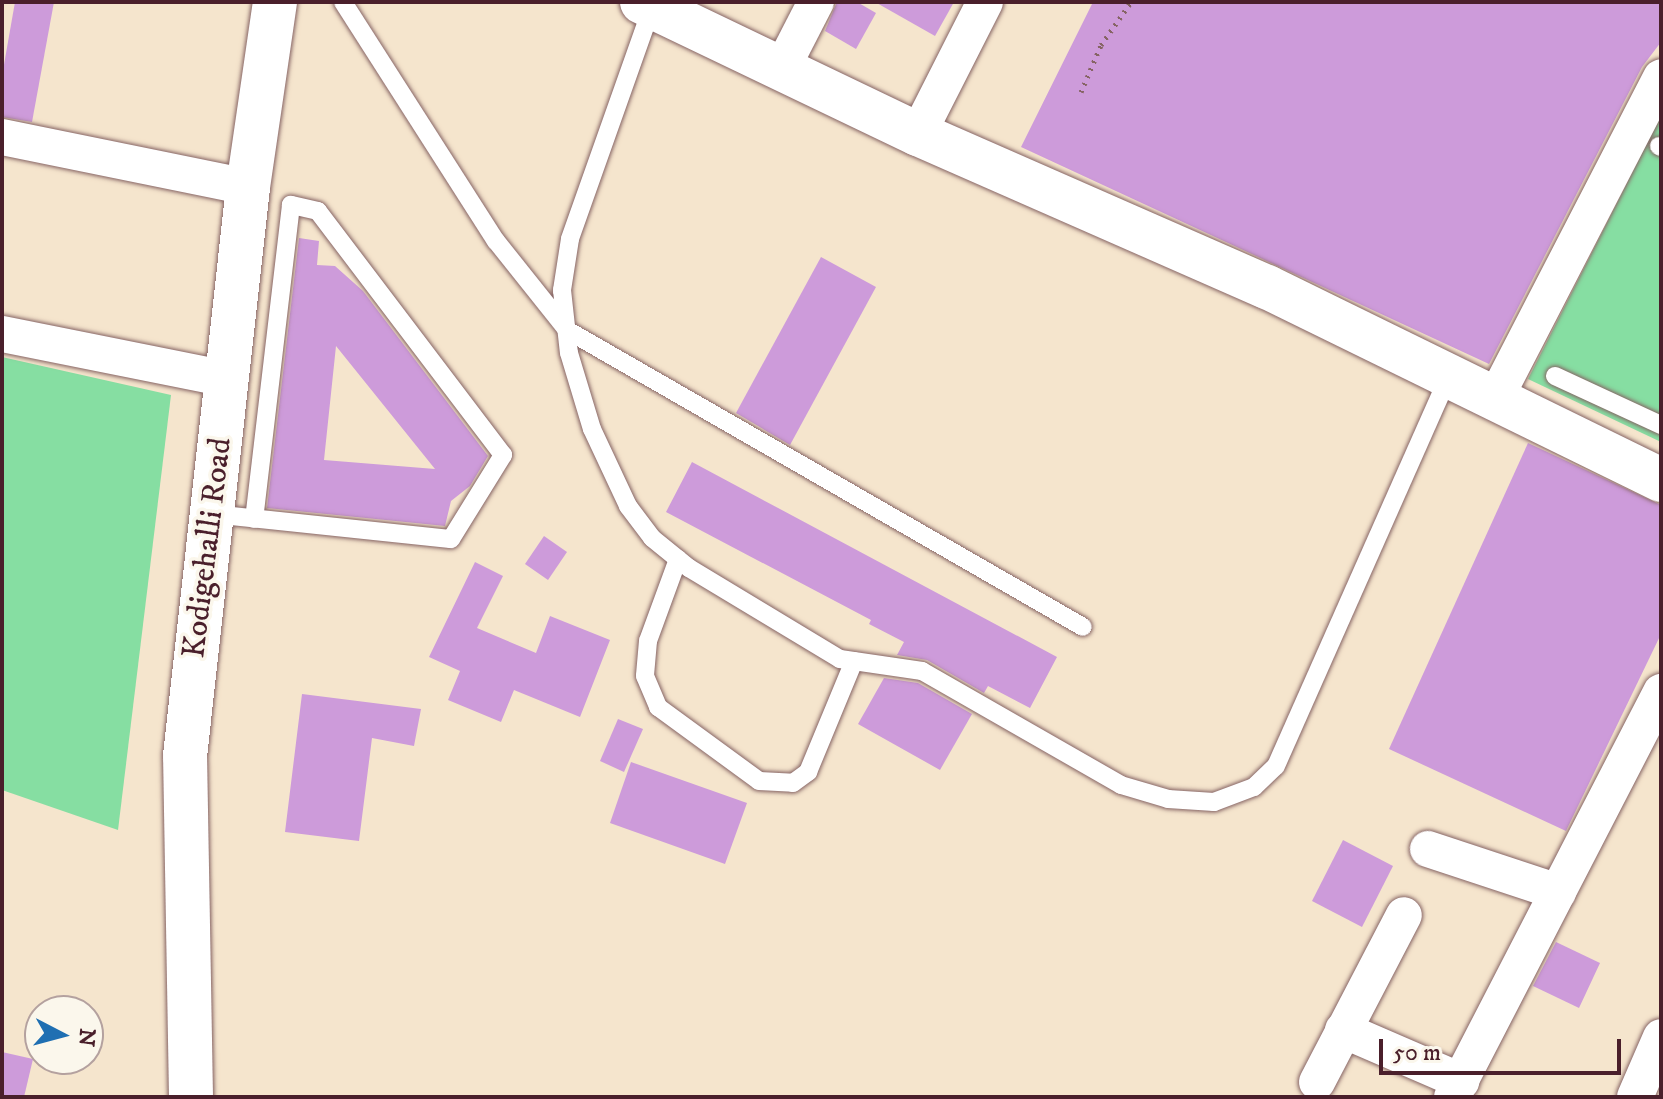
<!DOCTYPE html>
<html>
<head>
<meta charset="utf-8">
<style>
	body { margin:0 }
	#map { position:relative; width:1663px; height:1099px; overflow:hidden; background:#f5e5cd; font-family:"IM FELL DW Pica",serif }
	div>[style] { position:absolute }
	.green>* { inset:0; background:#86dea2 }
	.building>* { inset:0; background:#cd9bda }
	.path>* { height:5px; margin-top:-2.5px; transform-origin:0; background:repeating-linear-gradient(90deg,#866464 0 2px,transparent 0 8px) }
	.roads { filter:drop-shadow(0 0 2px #866464) drop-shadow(0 0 2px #866464) }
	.service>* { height:18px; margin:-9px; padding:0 9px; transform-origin:9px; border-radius:9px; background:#fff }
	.minor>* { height:36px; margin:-18px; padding:0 18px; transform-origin:18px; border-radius:18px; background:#fff }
	.tertiary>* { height:44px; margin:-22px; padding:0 22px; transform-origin:22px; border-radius:22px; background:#fff }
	span { translate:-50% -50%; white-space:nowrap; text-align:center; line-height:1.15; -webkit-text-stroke:7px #fbf7ec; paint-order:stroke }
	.street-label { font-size:32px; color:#4a1f2b }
	.frame { position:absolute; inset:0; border:4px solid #4a1f2b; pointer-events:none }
	.north { position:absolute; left:24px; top:995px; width:80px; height:80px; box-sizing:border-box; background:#fbf7ec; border:2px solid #b4a19f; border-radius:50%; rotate:96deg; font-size:22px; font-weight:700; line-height:32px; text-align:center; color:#4a1f2b }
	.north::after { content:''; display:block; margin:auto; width:28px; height:36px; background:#1f6fb2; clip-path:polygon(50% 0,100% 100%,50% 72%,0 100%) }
	.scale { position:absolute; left:1379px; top:1039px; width:242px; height:36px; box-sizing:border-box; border:4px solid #4a1f2b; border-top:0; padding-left:10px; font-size:24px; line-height:28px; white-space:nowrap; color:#4a1f2b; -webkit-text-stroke:6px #fbf7ec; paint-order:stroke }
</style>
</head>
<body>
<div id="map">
	<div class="green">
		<i style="clip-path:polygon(1661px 116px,1661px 442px,1528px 379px)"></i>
		<i style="clip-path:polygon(2px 357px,171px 395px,118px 830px,2px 790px)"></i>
	</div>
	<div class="building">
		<i style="clip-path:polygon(15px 2px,54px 2px,32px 122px,2px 117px,2px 76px)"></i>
		<i style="clip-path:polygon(837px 2px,857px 2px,876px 13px,856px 49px,825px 31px)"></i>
		<i style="clip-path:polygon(875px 2px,954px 2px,935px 36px)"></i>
		<i style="clip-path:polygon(1093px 2px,1661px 2px,1661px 42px,1642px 67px,1489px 364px,1021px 147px)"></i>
		<i style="clip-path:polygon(evenodd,299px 238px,319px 241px,317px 265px,335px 266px,363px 291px,488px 456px,470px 486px,451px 501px,445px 526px,267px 508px,299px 238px,336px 346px,435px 469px,324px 460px,336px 346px)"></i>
		<i style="clip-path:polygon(821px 257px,876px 287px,790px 445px,736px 413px)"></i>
		<i style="clip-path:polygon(1528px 443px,1661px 505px,1661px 634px,1566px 831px,1389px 749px)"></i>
		<i style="clip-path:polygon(692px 462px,1057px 657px,1030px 708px,988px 686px,984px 693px,927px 660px,897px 655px,904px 642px,869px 624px,871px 620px,666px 512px)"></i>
		<i style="clip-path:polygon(544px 536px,567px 552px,548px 580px,525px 564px)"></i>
		<i style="clip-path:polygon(475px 562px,503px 576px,477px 628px,536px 653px,550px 616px,610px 640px,580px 717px,514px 690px,501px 722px,448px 700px,460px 671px,429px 657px)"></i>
		<i style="clip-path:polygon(884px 678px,918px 683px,972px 714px,940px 770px,858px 724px)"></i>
		<i style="clip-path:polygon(302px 694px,421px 709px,414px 746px,372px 738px,359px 841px,285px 832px)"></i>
		<i style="clip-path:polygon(618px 719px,643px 729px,624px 772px,600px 761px)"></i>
		<i style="clip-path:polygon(631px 762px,747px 803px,725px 864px,610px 823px)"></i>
		<i style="clip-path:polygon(1343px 840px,1393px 866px,1362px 927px,1312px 901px)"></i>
		<i style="clip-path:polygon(1556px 942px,1600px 963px,1579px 1008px,1533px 986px)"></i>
		<i style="clip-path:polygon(2px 1052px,33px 1059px,24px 1097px,2px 1097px)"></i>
	</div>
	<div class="path">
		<i style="left:1081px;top:92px;width:51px;rotate:-66.9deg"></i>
		<i style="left:1101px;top:45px;width:52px;rotate:-55.1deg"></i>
	</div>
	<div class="roads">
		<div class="service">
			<i style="left:343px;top:2px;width:284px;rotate:57.4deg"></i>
			<i style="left:496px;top:241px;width:114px;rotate:51.4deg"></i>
			<i style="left:567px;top:330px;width:595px;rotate:29.92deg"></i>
			<i style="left:652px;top:7px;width:246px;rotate:109.5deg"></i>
			<i style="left:570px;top:239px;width:52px;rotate:98.9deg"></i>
			<i style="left:562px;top:290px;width:63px;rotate:83.7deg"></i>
			<i style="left:569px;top:353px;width:79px;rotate:73.2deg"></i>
			<i style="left:592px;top:429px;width:85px;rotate:64.9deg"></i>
			<i style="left:628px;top:506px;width:40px;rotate:53deg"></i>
			<i style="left:652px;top:538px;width:48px;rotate:39deg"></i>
			<i style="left:689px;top:568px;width:176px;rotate:31.1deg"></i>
			<i style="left:840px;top:659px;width:83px;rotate:8.3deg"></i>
			<i style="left:922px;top:671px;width:229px;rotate:29.8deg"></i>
			<i style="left:1121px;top:785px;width:49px;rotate:16.6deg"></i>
			<i style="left:1168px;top:799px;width:46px;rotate:3.7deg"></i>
			<i style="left:1214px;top:802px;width:43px;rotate:-20.6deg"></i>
			<i style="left:1254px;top:787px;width:30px;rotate:-44deg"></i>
			<i style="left:1276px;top:766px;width:427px;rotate:-66.1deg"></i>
			<i style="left:1659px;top:146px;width:2px;rotate:27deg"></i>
			<i style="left:1555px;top:376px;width:117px;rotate:24.8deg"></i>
			<i style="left:212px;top:514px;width:240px;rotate:6deg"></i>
			<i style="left:451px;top:539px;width:99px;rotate:-58.2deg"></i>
			<i style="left:503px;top:455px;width:306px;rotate:-127.2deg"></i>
			<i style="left:318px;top:211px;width:28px;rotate:-167deg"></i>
			<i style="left:291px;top:205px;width:316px;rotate:96.7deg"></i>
			<i style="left:678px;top:559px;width:87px;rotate:110.1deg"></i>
			<i style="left:648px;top:641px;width:35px;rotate:95deg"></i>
			<i style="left:645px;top:676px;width:34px;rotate:67deg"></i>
			<i style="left:658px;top:707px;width:125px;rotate:36.2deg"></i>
			<i style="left:759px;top:781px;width:34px;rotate:3deg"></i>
			<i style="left:793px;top:783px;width:19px;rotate:-36deg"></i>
			<i style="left:808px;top:772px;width:120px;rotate:-67.5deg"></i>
		</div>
		<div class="minor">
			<i style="left:781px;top:70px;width:76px;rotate:-62.8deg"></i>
			<i style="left:918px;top:134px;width:148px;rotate:-63.1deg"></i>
			<i style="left:2px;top:137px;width:251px;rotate:11.5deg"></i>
			<i style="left:2px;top:334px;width:230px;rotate:11.3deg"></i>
			<i style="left:1495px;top:399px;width:362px;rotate:-62.7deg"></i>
			<i style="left:1428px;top:849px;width:137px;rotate:18.3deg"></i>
			<i style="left:1343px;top:1030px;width:129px;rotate:23.4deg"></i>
			<i style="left:1317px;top:1082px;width:188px;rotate:-62.5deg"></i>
			<i style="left:1452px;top:1097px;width:456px;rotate:-62.7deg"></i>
			<i style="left:1635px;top:1097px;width:65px;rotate:-66.6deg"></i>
		</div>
		<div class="tertiary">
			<i style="left:642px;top:2px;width:306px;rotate:25.6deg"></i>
			<i style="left:918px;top:134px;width:381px;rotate:23.7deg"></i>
			<i style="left:1267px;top:287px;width:439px;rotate:26.1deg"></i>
			<i style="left:191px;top:1097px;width:341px;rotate:-91deg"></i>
			<i style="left:185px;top:756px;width:572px;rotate:-83.68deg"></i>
			<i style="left:248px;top:187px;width:187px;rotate:-81.7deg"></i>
		</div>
	</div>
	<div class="street-label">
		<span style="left:208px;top:548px;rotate:-83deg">Kodigehalli Road</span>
	</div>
	<div class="frame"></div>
	<div class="north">N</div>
	<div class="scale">50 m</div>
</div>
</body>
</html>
